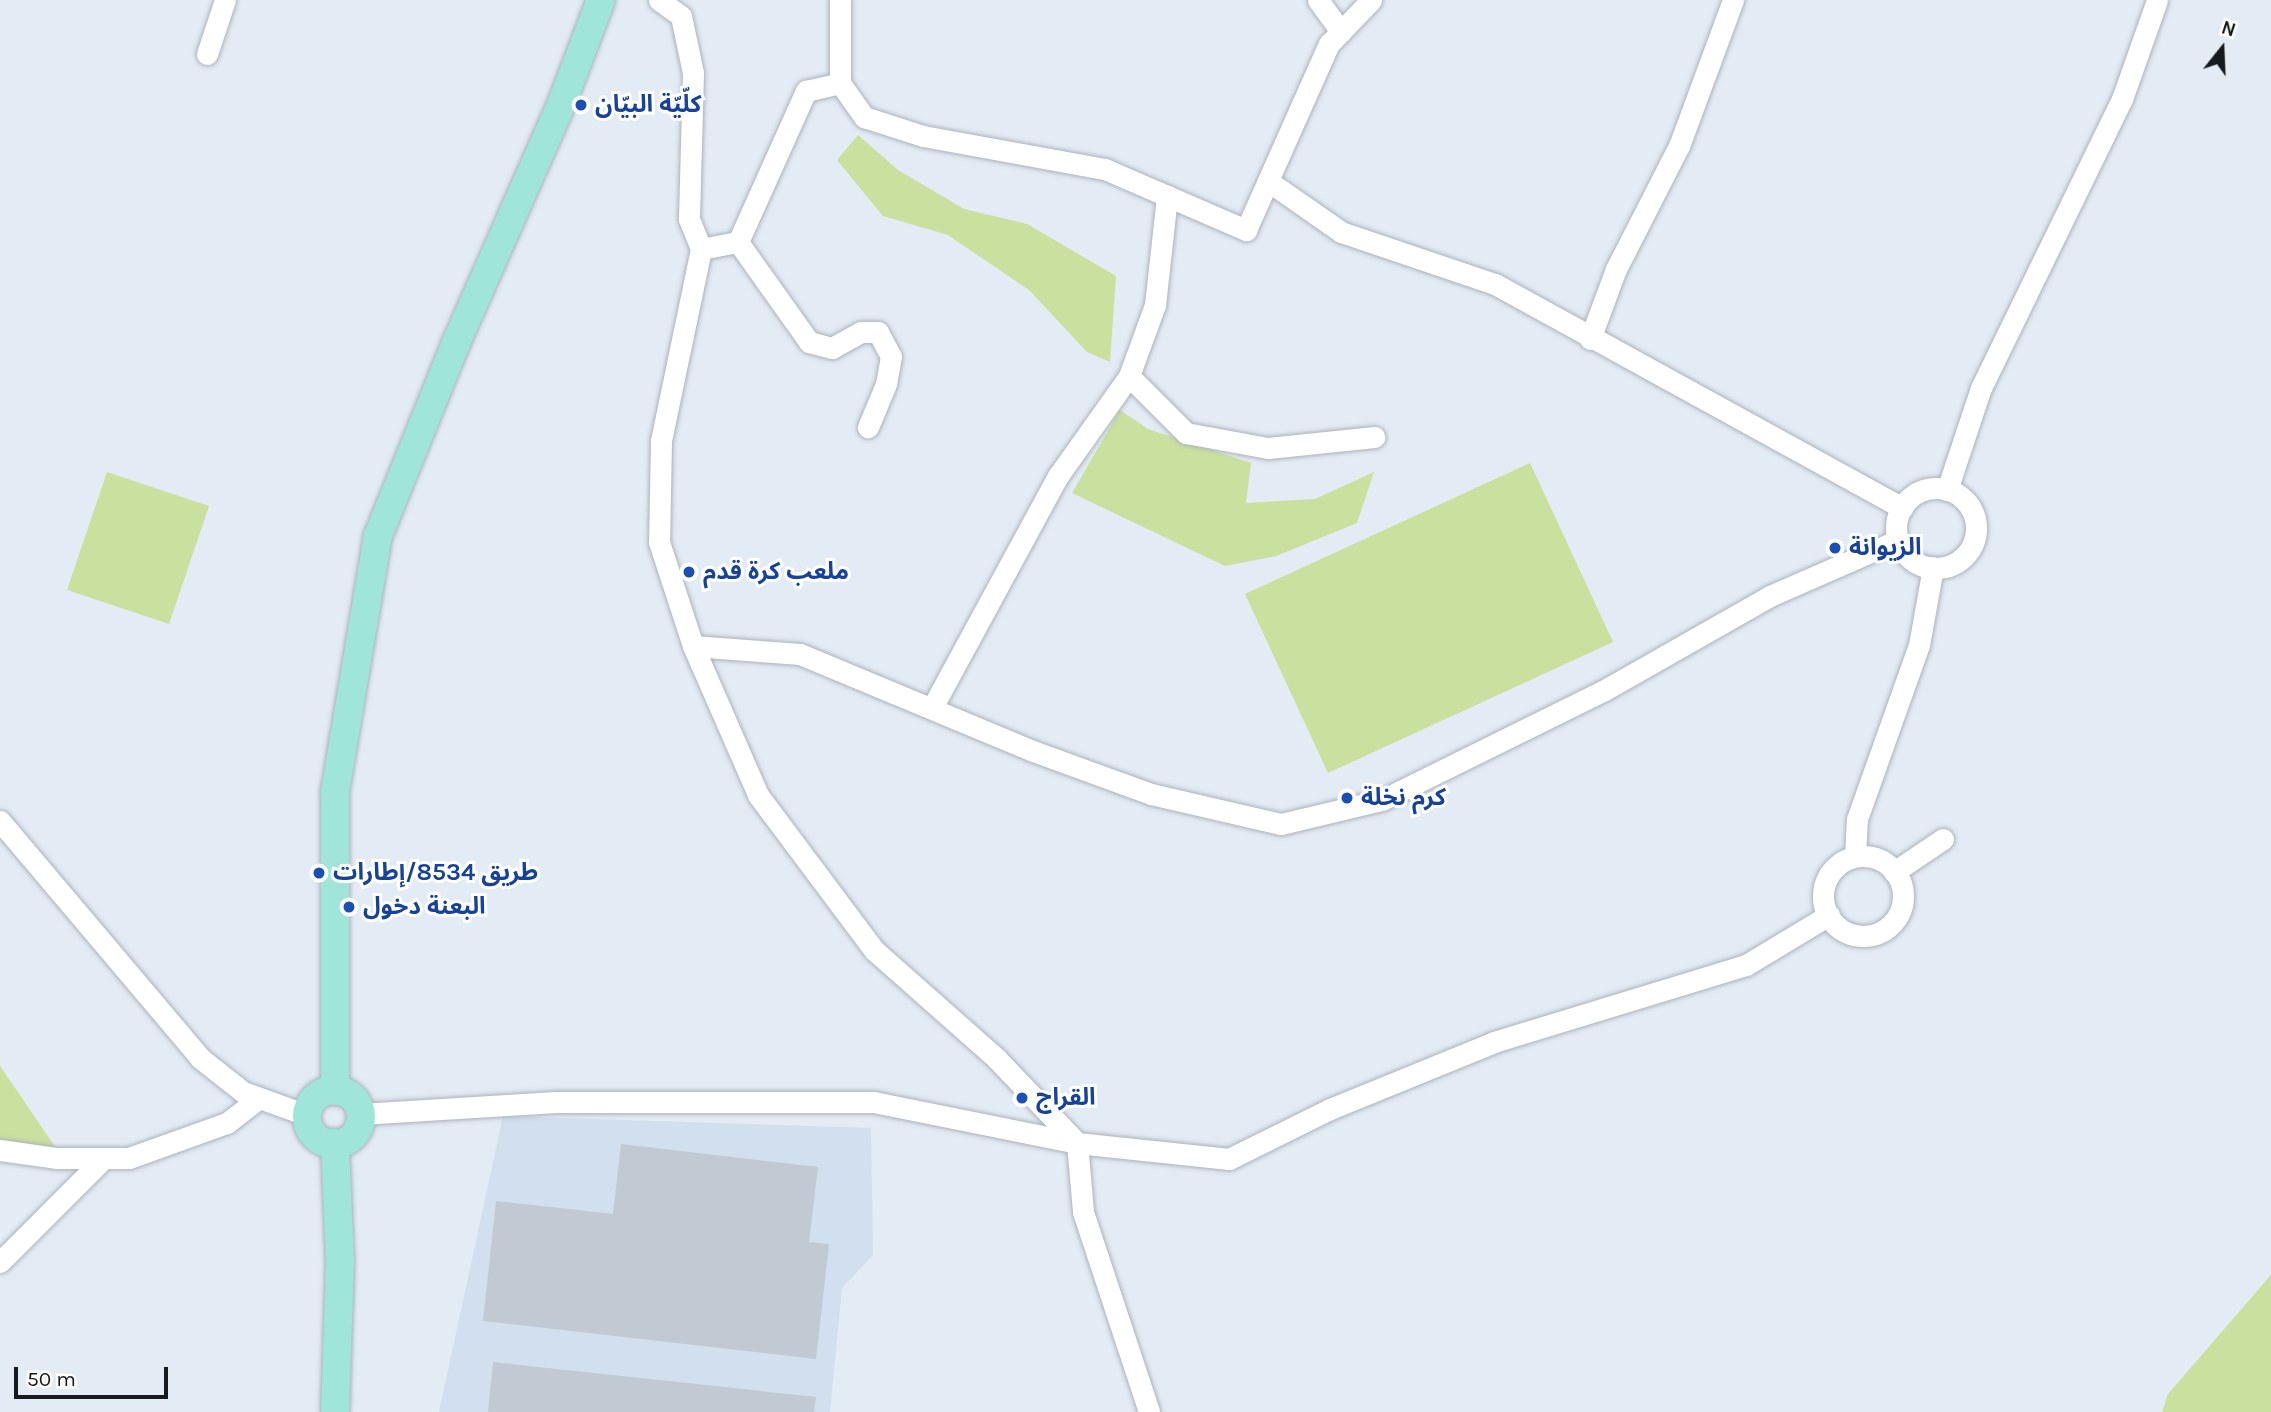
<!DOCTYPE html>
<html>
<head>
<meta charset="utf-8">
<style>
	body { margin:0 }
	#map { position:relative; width:2271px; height:1412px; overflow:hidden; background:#e3ebf4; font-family:Karla,"Noto Sans Arabic",sans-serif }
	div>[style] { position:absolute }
	.built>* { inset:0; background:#d1dfee }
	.green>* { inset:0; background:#cae09e }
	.building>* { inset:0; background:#c1c9d2 }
	.roads { filter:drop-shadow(0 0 2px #abb3bc) drop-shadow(0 0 2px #abb3bc) }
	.minor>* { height:21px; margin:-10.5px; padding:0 10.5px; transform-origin:10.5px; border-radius:10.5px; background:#fff }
	.minor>.ring { margin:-10.5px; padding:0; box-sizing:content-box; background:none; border:21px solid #fff; border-radius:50% }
	.major>* { height:28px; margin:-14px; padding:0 14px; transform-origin:14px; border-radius:14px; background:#9fe5da }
	.major>.ring { margin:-14px; padding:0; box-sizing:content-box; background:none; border:28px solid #9fe5da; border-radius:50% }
	.dots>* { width:19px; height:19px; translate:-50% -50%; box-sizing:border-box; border:4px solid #fff; border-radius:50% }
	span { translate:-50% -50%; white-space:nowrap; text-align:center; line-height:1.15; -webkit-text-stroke:6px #fff; paint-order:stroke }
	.transit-label { font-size:24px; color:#164399; font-weight:700 }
	.left { translate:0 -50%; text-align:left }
	.north { position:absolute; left:2187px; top:14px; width:70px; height:70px; -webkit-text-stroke:5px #fff; paint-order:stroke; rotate:18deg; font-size:19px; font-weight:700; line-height:28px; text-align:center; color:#171a1d }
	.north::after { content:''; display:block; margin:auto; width:24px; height:32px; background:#171a1d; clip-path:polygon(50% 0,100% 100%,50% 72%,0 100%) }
	.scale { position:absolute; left:14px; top:1367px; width:154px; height:32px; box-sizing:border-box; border:4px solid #171a1d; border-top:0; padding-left:9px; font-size:21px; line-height:24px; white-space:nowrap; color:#171a1d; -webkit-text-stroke:5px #fff; paint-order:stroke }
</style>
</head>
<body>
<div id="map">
	<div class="built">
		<i style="clip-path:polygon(503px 1116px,871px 1128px,873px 1255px,842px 1288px,830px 1412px,439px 1412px)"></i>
	</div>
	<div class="green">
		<i style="clip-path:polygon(858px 135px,898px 170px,964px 209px,1027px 224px,1116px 276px,1110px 362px,1087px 352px,1029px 290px,948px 235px,883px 216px,837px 160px)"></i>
		<i style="clip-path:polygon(1120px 410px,1148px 429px,1251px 463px,1246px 503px,1315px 499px,1374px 472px,1357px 523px,1276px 556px,1225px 566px,1072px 493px)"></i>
		<i style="clip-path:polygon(1530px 463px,1613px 642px,1328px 773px,1245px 594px)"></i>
		<i style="clip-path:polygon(107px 472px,209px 506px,169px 624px,67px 590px)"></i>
		<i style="clip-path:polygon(0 1066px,58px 1151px,0 1154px)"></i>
		<i style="clip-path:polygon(2271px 1275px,2271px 1412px,2162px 1412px,2168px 1394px)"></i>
	</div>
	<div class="building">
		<i style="clip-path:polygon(621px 1144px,818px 1167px,809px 1242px,829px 1244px,816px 1359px,483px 1321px,496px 1201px,613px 1214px)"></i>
		<i style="clip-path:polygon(493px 1362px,816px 1397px,814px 1412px,488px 1412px)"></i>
	</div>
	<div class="roads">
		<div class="minor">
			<i style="left:659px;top:0;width:27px;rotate:36deg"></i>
			<i style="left:681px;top:16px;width:58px;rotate:78.1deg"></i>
			<i style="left:693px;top:73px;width:146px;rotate:91.6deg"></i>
			<i style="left:689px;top:219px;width:32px;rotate:68deg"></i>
			<i style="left:701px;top:249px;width:38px;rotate:-11deg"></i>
			<i style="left:738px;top:242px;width:166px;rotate:-65.8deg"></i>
			<i style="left:806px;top:91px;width:35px;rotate:-13deg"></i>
			<i style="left:840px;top:83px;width:42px;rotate:54.8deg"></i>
			<i style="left:864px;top:117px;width:62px;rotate:17.9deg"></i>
			<i style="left:923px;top:136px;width:185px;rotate:10.3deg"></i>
			<i style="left:1105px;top:169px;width:154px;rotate:23.4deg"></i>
			<i style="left:1246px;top:230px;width:204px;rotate:-66deg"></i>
			<i style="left:1329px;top:44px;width:61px;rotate:-46.3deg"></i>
			<i style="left:1318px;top:0;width:39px;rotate:54deg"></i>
			<i style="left:207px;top:54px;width:57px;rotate:-71.6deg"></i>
			<i style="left:840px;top:83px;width:83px;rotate:-90deg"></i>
			<i style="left:1268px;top:181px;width:89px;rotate:34.9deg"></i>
			<i style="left:1341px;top:232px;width:163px;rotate:18.7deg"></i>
			<i style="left:1495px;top:284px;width:465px;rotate:28.8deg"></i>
			<i style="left:738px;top:242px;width:123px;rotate:54.6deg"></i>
			<i style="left:809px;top:342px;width:24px;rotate:15deg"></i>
			<i style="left:832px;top:348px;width:33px;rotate:-29deg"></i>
			<i style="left:861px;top:332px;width:17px"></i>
			<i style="left:878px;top:332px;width:27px;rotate:62deg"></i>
			<i style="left:891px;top:356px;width:28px;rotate:100deg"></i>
			<i style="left:886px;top:384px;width:47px;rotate:112.7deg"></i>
			<i style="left:701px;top:249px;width:196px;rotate:101.8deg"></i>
			<i style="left:661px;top:441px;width:101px;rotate:91.1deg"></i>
			<i style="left:659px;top:542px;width:109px;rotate:71.9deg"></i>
			<i style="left:693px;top:646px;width:163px;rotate:66.4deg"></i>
			<i style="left:758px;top:795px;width:194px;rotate:53.2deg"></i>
			<i style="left:874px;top:950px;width:164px;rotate:41.5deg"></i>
			<i style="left:997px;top:1059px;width:116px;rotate:46.4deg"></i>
			<i style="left:1077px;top:1143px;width:153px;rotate:6deg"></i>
			<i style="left:1229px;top:1159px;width:113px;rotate:-26.3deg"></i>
			<i style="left:1330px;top:1109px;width:177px;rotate:-22.2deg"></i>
			<i style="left:1494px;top:1042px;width:264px;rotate:-17deg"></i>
			<i style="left:1746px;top:965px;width:97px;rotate:-31.1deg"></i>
			<i style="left:1590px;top:339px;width:75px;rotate:-69.6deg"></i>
			<i style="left:1616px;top:269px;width:138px;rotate:-62.9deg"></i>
			<i style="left:1679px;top:146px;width:156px;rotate:-69.7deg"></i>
			<i style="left:1129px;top:376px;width:81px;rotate:45deg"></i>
			<i style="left:1186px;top:433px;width:83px;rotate:10.4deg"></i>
			<i style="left:1268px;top:448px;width:107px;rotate:-5.9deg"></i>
			<i class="ring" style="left:1896px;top:488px;width:59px;height:59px"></i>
			<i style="left:1947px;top:490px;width:108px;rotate:-71.6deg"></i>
			<i style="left:1981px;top:388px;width:322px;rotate:-64deg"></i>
			<i style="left:2122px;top:99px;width:105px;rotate:-70.5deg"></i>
			<i style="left:693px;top:646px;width:107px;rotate:4.3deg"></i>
			<i style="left:800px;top:654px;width:252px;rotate:22.6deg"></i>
			<i style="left:1033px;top:751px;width:126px;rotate:20deg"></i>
			<i style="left:1151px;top:794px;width:133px;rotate:13deg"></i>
			<i style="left:1281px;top:824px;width:104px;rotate:-13.4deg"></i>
			<i style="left:1382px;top:800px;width:246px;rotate:-26.3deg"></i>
			<i style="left:1603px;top:691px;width:192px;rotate:-29.6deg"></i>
			<i style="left:1770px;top:596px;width:140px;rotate:-23.6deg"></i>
			<i style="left:933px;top:706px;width:262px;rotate:-61.5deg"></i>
			<i style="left:1058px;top:476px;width:123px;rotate:-54.6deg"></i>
			<i style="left:1129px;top:376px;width:76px;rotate:-69.9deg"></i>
			<i style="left:1155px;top:305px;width:110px;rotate:-83.7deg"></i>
			<i style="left:0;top:821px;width:310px;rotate:49.8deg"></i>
			<i style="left:200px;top:1058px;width:55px;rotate:38.3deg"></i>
			<i style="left:243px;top:1092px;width:68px;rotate:19.8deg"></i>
			<i style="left:1855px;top:856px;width:37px;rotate:-87deg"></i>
			<i style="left:1857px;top:819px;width:185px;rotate:-70.4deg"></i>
			<i style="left:1919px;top:645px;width:79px;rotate:-79.8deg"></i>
			<i class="ring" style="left:1823px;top:856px;width:59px;height:59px"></i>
			<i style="left:1894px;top:872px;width:59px;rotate:-34deg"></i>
			<i style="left:360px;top:1114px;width:196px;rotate:-3.5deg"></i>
			<i style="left:556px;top:1102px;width:318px"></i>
			<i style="left:874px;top:1102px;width:207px;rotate:11.4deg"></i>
			<i style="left:1077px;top:1143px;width:69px;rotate:85deg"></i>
			<i style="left:1083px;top:1212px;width:211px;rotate:71.7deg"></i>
			<i style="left:0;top:1150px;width:58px;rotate:8deg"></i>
			<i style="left:57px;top:1158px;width:72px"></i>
			<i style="left:129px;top:1158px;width:104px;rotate:-19.7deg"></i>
			<i style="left:227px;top:1123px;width:39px;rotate:-38deg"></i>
			<i style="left:0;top:1262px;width:147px;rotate:-45deg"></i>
		</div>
		<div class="major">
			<i class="ring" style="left:307px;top:1090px;width:26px;height:26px"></i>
			<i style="left:335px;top:1091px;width:299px;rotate:-90deg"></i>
			<i style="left:335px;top:792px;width:260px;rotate:-80.5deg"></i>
			<i style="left:378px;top:536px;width:208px;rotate:-68deg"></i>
			<i style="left:456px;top:343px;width:266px;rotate:-66.2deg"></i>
			<i style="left:563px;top:100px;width:107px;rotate:-69.2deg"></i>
			<i style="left:335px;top:1143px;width:119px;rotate:87.6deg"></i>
			<i style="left:340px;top:1262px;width:150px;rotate:91.9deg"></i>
		</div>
	</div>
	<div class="dots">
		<i style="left:581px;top:105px;background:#1a4fb4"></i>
		<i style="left:1835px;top:548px;background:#1a4fb4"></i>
		<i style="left:689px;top:572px;background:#1a4fb4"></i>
		<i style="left:1347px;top:798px;background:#1a4fb4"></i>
		<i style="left:319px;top:873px;background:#1a4fb4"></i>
		<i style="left:349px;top:907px;background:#1a4fb4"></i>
		<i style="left:1022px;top:1098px;background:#1a4fb4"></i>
	</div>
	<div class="transit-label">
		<span class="left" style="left:595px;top:105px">كلّيّة البيّان</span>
		<span class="left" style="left:1849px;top:548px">الزيوانة</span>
		<span class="left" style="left:703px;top:572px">ملعب كرة قدم</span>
		<span class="left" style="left:1361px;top:798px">كرم نخلة</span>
		<span class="left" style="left:333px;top:873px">طريق 8534/إطارات</span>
		<span class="left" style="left:363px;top:907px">البعنة دخول</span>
		<span class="left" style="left:1036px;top:1098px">القراج</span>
	</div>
	<div class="north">N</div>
	<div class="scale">50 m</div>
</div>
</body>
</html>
